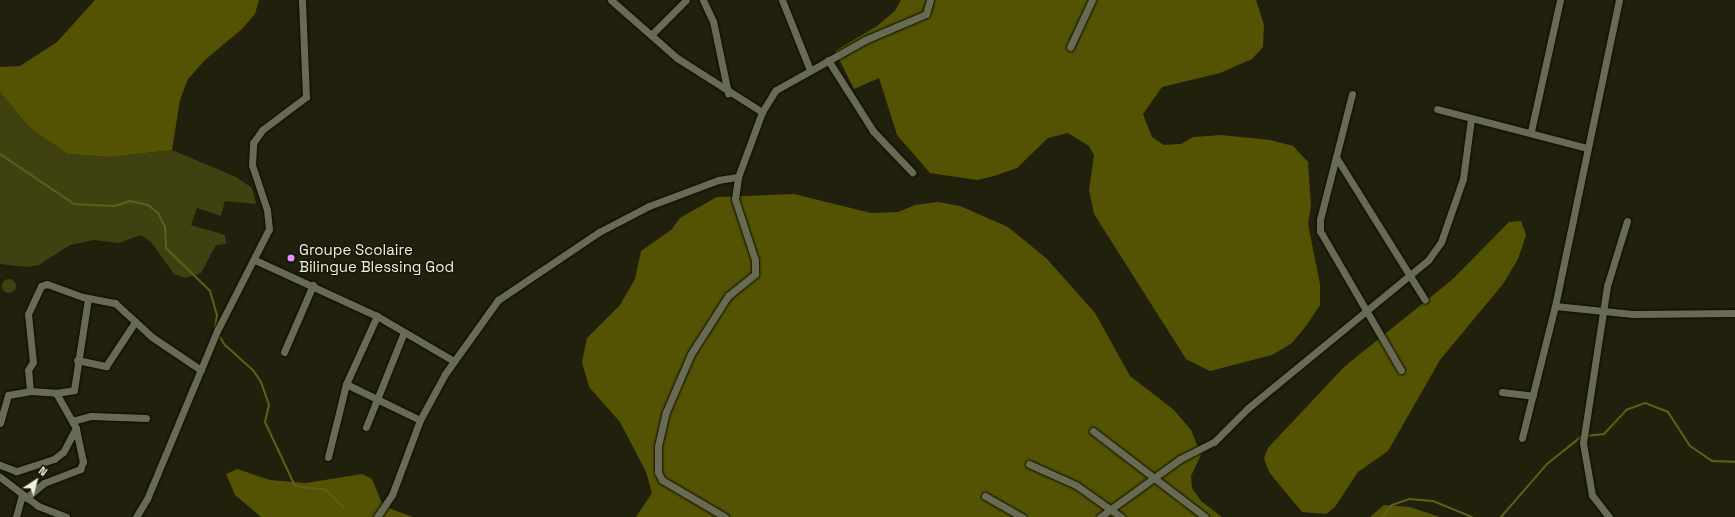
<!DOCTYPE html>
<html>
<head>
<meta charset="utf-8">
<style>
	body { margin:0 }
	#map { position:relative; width:1735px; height:517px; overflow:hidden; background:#20200d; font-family:"Space Grotesk",sans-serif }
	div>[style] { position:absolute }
	.green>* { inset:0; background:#404111 }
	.round { border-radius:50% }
	.forest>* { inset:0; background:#535303 }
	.stream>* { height:2px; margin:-1px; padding:0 1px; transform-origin:1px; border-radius:1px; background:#5f6017 }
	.roads { filter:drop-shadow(0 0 1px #0a0a00) drop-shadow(0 0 1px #0a0a00) }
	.street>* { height:7px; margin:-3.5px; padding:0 3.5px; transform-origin:3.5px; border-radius:3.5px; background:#696a54 }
	.dots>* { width:11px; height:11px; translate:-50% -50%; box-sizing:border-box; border:2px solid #171705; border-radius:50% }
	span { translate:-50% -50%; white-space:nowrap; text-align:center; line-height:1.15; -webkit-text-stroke:3px #171705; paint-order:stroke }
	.poi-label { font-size:15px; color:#f0f1e5 }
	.left { translate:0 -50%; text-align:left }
	.north { position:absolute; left:16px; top:461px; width:40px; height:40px; -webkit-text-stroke:3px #171705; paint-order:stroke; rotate:36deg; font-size:11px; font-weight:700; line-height:16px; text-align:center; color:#f0f1e5 }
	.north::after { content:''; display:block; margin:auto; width:14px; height:18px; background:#f0f1e5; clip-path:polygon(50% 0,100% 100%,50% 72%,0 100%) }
</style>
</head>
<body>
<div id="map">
	<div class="green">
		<i style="clip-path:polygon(0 92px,29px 127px,67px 154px,111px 157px,172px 150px,236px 177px,252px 188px,256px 204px,225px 201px,221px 216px,197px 208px,191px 225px,225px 235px,226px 244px,216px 245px,201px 273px,186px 278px,174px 274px,151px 242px,141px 235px,119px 243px,94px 240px,70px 245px,39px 265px,28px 267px,0 264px)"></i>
		<i class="round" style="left:2px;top:279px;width:14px;height:14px"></i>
	</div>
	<div class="forest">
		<i style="clip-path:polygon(95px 0,259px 0,255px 14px,242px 29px,206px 59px,188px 79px,180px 100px,172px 150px,111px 157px,67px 154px,29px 127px,0 92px,0 67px,20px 66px,57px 42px)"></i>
		<i style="clip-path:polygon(901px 0,1256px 0,1264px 25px,1263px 47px,1252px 59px,1220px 73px,1162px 87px,1143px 114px,1152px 137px,1164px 145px,1181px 144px,1193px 137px,1221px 135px,1270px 140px,1293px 146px,1308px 162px,1311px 207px,1308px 224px,1320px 284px,1320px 305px,1306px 326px,1292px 343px,1272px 355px,1210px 371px,1186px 359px,1094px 214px,1089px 190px,1094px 155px,1089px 146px,1068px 133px,1048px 138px,1017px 168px,994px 176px,977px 180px,930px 173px,897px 135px,879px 78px,854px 89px,835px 51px,877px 26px,895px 11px)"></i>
		<i style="clip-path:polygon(794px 194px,871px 213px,898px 212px,915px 205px,938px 202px,960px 206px,1008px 227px,1047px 259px,1095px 313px,1130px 376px,1174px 410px,1191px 430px,1201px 455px,1191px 476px,1192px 488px,1201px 501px,1222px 517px,636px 517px,652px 493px,646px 472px,620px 422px,589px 387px,582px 362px,587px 338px,620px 305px,635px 279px,641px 251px,671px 230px,680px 218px,717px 197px)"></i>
		<i style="clip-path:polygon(1521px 221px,1526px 235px,1518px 259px,1503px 284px,1440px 360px,1388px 451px,1358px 472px,1335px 507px,1326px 514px,1302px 512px,1269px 472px,1264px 458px,1268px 448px,1344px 367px,1453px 279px,1509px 222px)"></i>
		<i style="clip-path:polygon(237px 469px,270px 480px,306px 483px,362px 474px,372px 479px,383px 506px,413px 517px,261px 517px,235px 495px,226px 474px)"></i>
		<i style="clip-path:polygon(1384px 505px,1410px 507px,1440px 517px,1370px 517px)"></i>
	</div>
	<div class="stream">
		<i style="left:0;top:154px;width:89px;rotate:34deg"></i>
		<i style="left:74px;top:204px;width:41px;rotate:2.8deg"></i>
		<i style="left:115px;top:206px;width:16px;rotate:-18deg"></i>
		<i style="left:130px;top:201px;width:18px;rotate:13deg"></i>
		<i style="left:148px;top:205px;width:13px;rotate:39deg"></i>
		<i style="left:158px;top:213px;width:16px;rotate:63deg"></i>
		<i style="left:165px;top:227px;width:21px;rotate:87deg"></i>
		<i style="left:166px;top:248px;width:62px;rotate:44.3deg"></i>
		<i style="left:210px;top:291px;width:25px;rotate:74deg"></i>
		<i style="left:217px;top:315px;width:13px;rotate:99deg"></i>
		<i style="left:218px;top:334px;width:13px;rotate:58deg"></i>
		<i style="left:225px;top:345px;width:38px;rotate:42deg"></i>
		<i style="left:253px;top:370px;width:14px;rotate:56deg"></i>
		<i style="left:261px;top:382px;width:24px;rotate:71deg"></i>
		<i style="left:269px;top:405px;width:17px;rotate:103deg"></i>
		<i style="left:265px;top:422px;width:71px;rotate:64.9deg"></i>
		<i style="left:295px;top:486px;width:31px;rotate:7deg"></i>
		<i style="left:326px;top:490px;width:24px;rotate:45deg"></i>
		<i style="left:1586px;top:436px;width:18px;rotate:-6deg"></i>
		<i style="left:1604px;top:434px;width:33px;rotate:-47deg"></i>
		<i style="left:1626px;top:410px;width:20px;rotate:-20deg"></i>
		<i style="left:1645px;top:403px;width:25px;rotate:21deg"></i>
		<i style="left:1668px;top:412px;width:40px;rotate:57.1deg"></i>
		<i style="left:1690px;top:446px;width:27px;rotate:34deg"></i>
		<i style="left:1712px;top:461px;width:23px;rotate:2deg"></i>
		<i style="left:1382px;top:517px;width:16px;rotate:-50deg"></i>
		<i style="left:1392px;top:505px;width:18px;rotate:-19deg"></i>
		<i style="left:1409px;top:499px;width:24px;rotate:5deg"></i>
		<i style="left:1433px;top:501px;width:42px;rotate:22.3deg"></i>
		<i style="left:1501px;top:517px;width:70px;rotate:-49deg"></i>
		<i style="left:1547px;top:464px;width:45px;rotate:-38.7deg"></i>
	</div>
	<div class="roads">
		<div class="street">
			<i style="left:611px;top:0;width:88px;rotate:41.3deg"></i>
			<i style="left:677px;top:58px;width:101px;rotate:32.4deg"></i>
			<i style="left:762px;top:112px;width:26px;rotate:-58deg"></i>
			<i style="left:776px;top:90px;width:102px;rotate:-29.3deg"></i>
			<i style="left:865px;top:40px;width:66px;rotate:-23.1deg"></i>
			<i style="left:926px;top:14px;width:15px;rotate:-74deg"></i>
			<i style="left:703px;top:0;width:23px;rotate:65deg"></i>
			<i style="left:713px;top:21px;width:74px;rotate:78.2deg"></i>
			<i style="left:782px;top:0;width:75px;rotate:68.2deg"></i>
			<i style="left:651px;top:35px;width:49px;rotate:-45deg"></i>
			<i style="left:1070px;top:47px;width:52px;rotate:-64.9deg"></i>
			<i style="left:828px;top:60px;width:84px;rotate:57.6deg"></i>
			<i style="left:873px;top:131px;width:57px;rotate:46.4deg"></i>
			<i style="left:1352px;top:94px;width:130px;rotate:104.3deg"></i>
			<i style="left:1320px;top:220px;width:11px;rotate:90deg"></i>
			<i style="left:1320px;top:231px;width:161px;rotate:59.8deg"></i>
			<i style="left:1437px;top:109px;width:155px;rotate:14.6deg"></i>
			<i style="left:1531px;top:131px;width:134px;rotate:-77.5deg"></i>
			<i style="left:1336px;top:157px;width:168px;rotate:58.1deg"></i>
			<i style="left:255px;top:260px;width:134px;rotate:24.7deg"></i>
			<i style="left:377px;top:316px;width:89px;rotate:30.3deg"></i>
			<i style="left:1555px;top:306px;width:78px;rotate:5.9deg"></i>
			<i style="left:1633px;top:314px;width:102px;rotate:-0.6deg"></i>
			<i style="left:284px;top:352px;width:73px;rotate:-66.6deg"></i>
			<i style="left:77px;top:360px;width:30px;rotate:12deg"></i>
			<i style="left:106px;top:366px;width:53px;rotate:-56.6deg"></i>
			<i style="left:346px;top:384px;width:82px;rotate:25.9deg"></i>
			<i style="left:30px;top:391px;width:21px;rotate:-95deg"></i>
			<i style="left:28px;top:370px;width:9px;rotate:-58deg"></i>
			<i style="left:33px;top:362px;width:48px;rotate:-95.9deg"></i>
			<i style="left:28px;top:314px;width:31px;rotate:-65deg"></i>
			<i style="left:41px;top:286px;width:6px;rotate:-18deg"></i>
			<i style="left:47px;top:284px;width:38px;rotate:20deg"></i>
			<i style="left:83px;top:297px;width:33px;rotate:11deg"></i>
			<i style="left:115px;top:303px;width:50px;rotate:42.6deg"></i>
			<i style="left:152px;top:337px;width:59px;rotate:34deg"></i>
			<i style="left:1502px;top:392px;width:31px;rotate:7deg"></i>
			<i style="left:56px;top:393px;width:18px;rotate:-9deg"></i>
			<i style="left:74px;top:390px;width:93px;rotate:-81.3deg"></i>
			<i style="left:72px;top:421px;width:20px;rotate:-15deg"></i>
			<i style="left:91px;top:416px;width:55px;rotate:2.1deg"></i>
			<i style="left:0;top:423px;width:29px;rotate:-74deg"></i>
			<i style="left:8px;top:395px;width:22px;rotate:-10deg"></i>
			<i style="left:30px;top:391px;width:26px;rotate:4deg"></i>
			<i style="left:56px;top:393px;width:40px;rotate:60.3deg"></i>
			<i style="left:76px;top:428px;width:27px;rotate:118deg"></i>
			<i style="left:63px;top:452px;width:11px;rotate:142deg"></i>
			<i style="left:54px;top:459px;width:40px;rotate:162deg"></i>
			<i style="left:16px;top:471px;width:17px;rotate:-159deg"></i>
			<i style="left:366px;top:427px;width:102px;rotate:-68.2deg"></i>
			<i style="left:1093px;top:431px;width:141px;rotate:37.5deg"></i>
			<i style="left:1522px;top:438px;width:136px;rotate:-76deg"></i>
			<i style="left:1555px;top:306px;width:313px;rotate:-78.2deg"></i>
			<i style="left:328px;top:457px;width:75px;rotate:-76.1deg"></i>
			<i style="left:346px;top:384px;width:75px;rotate:-65.5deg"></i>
			<i style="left:1029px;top:464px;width:51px;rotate:24.1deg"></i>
			<i style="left:1076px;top:485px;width:55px;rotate:35.4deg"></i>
			<i style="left:0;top:477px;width:48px;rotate:37.3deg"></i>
			<i style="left:38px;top:506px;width:30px;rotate:21deg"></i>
			<i style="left:985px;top:496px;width:43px;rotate:29.6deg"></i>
			<i style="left:26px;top:498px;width:23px;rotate:-40deg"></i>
			<i style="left:44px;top:483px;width:39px;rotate:-21deg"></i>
			<i style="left:80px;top:469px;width:8px;rotate:-67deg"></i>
			<i style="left:83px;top:462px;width:35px;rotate:-102deg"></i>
			<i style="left:16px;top:517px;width:23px;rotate:-75deg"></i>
			<i style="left:136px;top:517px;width:21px;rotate:-59deg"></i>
			<i style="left:147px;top:499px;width:182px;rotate:-67.4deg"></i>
			<i style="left:217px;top:331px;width:114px;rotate:-63deg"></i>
			<i style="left:269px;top:229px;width:19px;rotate:-96deg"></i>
			<i style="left:267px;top:210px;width:47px;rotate:-108.4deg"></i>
			<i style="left:252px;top:165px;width:22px;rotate:-87deg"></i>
			<i style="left:253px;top:143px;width:16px;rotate:-55deg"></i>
			<i style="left:262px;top:130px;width:55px;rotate:-36.9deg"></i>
			<i style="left:306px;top:97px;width:97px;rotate:-92.4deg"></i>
			<i style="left:377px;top:517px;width:27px;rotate:-56deg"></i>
			<i style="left:392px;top:495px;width:80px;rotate:-69.5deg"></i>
			<i style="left:420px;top:420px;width:52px;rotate:-61.5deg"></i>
			<i style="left:445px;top:374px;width:91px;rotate:-54.4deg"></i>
			<i style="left:498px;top:300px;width:122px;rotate:-34deg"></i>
			<i style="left:599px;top:232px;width:56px;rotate:-27.5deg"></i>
			<i style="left:649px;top:206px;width:74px;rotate:-20.6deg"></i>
			<i style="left:718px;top:180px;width:20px;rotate:-9deg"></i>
			<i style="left:725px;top:517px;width:73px;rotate:-149.6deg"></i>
			<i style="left:662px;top:480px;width:9px;rotate:-117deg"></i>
			<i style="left:658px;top:472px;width:26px;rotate:-90deg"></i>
			<i style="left:658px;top:446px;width:35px;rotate:-77deg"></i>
			<i style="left:666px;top:412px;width:63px;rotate:-66.7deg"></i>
			<i style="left:691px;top:354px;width:69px;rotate:-57.5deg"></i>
			<i style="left:728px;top:296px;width:35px;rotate:-39deg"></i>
			<i style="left:755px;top:274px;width:14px;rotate:-90deg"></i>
			<i style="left:755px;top:260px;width:64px;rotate:-108.2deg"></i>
			<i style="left:735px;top:199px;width:22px;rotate:-82deg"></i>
			<i style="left:738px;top:177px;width:69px;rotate:-69.7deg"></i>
			<i style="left:1100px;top:517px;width:99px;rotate:-35.9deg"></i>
			<i style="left:1180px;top:459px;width:38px;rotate:-27deg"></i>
			<i style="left:1214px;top:442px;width:48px;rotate:-45deg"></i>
			<i style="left:1248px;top:408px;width:233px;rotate:-39.4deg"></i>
			<i style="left:1428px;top:260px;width:22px;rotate:-54deg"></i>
			<i style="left:1441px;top:242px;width:67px;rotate:-70.8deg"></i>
			<i style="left:1463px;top:179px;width:61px;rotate:-82.4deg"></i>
			<i style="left:1609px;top:517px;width:28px;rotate:-128deg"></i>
			<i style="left:1592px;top:495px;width:53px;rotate:-99.8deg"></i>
			<i style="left:1583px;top:443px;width:159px;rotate:-81.3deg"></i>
			<i style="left:1607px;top:286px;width:68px;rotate:-72.9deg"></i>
		</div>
	</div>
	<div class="dots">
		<i style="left:291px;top:258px;background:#e98efe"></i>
	</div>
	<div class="poi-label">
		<span class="left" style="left:299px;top:258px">Groupe Scolaire<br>Bilingue Blessing God</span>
	</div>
	<div class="north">N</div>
</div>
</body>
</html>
